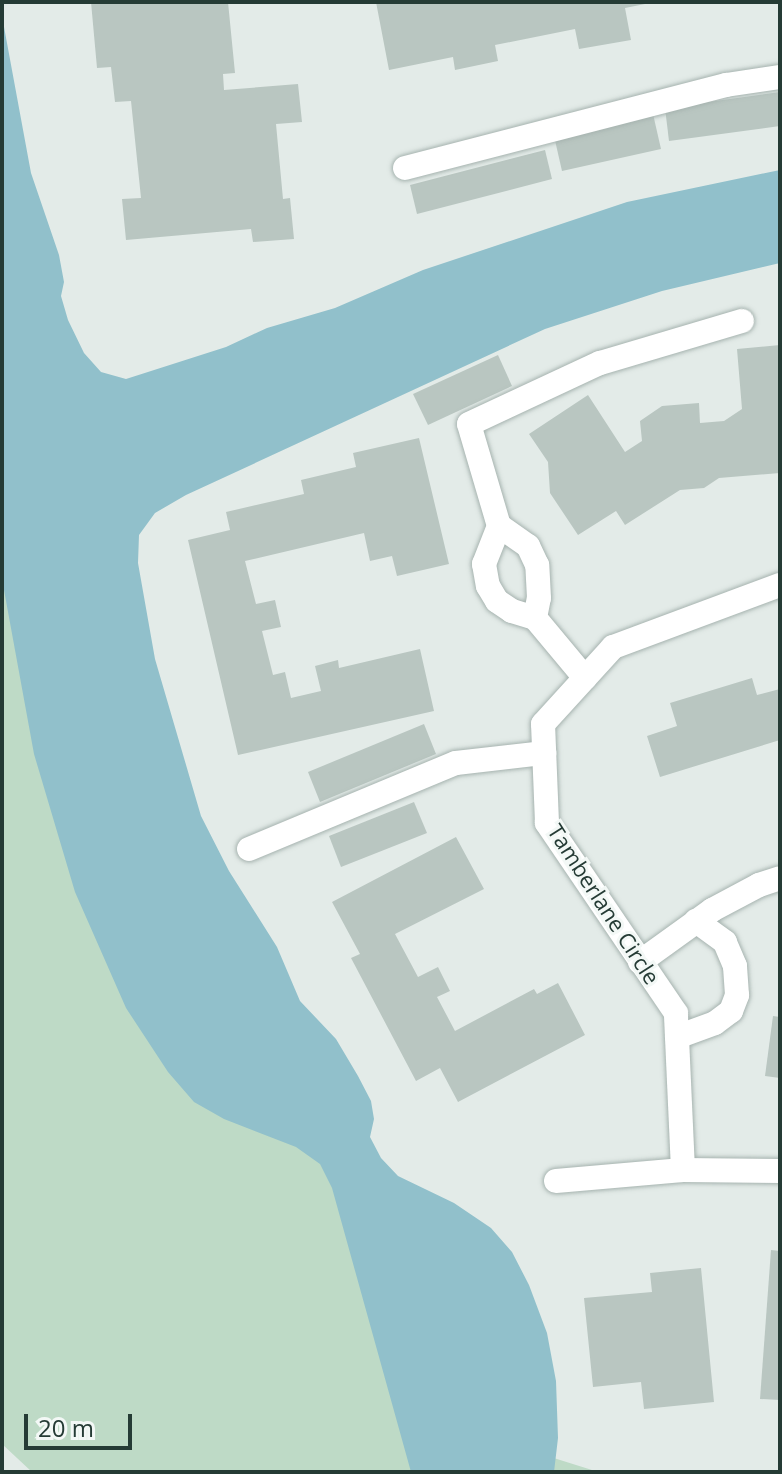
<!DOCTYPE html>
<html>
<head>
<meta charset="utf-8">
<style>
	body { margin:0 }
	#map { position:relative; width:782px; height:1474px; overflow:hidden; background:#e3ebe8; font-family:"Open Sans",sans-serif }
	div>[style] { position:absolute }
	.green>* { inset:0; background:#bedac6 }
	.water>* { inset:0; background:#91c0cb }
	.building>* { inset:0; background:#b9c6c1 }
	.roads { filter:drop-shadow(0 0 2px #a6b3af) drop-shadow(0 0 2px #a6b3af) }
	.minor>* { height:24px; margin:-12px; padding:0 12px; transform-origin:12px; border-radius:12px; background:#fff }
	span { translate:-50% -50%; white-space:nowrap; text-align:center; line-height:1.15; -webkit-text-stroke:6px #f3f8f6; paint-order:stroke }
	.street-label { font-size:22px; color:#253b35 }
	.frame { position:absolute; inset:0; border:4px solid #253b35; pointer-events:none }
	.scale { position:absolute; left:24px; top:1414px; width:108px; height:36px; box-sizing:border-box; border:4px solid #253b35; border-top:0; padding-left:10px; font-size:24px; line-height:28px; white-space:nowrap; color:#253b35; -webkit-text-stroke:6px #f3f8f6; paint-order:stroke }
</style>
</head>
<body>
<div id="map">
	<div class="green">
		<i style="clip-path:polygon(2px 324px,266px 1045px,525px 1449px,592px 1470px,780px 1472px,32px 1472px,2px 1444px)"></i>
	</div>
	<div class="water">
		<i style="clip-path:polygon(2px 16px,31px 173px,59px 255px,64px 282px,61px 296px,68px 320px,84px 353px,101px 372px,126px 379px,226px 347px,267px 328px,335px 308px,423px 270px,627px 202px,780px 170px,780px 263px,662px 291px,545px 329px,186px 495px,155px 513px,139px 535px,138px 563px,155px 659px,201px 816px,229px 871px,277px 947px,300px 1001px,336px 1039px,358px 1076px,371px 1101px,374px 1119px,370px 1137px,381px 1158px,398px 1176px,454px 1203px,491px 1228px,512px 1252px,529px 1285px,547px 1333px,556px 1381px,558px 1438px,554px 1472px,411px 1472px,332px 1188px,320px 1164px,296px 1147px,224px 1119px,194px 1102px,168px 1072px,126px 1008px,75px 892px,34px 754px,2px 579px)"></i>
	</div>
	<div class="building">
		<i style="clip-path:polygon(91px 2px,228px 2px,235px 73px,223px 74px,224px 90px,298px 84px,302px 122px,276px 124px,283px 199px,290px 198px,294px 239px,253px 242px,251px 229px,126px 240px,122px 199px,141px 198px,131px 101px,115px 102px,111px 67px,97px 68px)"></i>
		<i style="clip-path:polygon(376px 2px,649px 2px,650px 3px,625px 8px,631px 40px,579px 49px,575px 29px,495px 45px,498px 61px,455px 70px,453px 57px,389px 70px)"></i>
		<i style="clip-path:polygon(780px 92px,780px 126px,669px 141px,665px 108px)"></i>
		<i style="clip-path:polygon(653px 114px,661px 149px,562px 171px,554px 136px)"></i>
		<i style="clip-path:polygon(545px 150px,552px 179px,417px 214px,410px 185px)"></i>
		<i style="clip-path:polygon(780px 345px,780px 473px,719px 478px,704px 488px,680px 490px,625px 525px,616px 511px,578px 535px,550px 493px,548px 462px,529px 434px,588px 395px,625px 452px,642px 441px,640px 421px,662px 406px,699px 403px,700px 423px,724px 421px,742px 409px,737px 349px)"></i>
		<i style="clip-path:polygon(498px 355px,512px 386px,428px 425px,413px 394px)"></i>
		<i style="clip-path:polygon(419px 438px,449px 564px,397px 576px,392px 556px,370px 561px,364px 533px,245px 561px,256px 604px,275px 600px,281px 627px,262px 631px,273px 675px,285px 672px,291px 698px,321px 691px,315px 666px,338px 660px,339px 668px,420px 649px,434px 711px,238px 755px,188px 540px,230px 530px,226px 512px,304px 494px,301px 480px,356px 467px,353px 453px)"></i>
		<i style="clip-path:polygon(752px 678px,757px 695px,780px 689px,780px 740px,660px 777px,647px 736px,677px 726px,670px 703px)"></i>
		<i style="clip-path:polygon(424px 724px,436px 754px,320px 802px,308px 772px)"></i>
		<i style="clip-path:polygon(414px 802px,427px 833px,341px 867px,329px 836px)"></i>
		<i style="clip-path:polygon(456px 837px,484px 889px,395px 934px,418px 977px,438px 967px,450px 991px,437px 997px,455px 1031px,534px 989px,537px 994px,558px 983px,585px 1035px,458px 1102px,440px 1068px,416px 1081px,351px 958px,360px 954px,332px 902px)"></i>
		<i style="clip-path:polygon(773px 1016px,780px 1017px,780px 1078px,765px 1076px)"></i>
		<i style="clip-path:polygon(771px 1250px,780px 1251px,780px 1400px,760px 1399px)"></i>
		<i style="clip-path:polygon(701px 1268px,714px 1402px,644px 1409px,641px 1382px,593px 1387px,584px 1298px,652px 1292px,650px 1273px)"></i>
	</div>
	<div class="roads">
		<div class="minor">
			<i style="left:405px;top:168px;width:332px;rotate:-14.5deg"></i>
			<i style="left:726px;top:85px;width:55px;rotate:-8.4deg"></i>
			<i style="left:499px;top:526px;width:106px;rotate:-106.4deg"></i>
			<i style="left:469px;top:424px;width:145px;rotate:-25deg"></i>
			<i style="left:600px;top:363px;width:148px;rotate:-16.5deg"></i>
			<i style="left:535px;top:618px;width:20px;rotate:-79deg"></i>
			<i style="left:539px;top:598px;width:33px;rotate:-93deg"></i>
			<i style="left:537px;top:565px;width:21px;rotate:-115deg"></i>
			<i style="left:528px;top:546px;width:35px;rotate:-145deg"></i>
			<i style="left:499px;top:526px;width:41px;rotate:111.5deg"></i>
			<i style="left:484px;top:564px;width:22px;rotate:80deg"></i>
			<i style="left:488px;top:586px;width:17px;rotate:59deg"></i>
			<i style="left:497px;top:601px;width:18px;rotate:34deg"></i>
			<i style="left:512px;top:611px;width:24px;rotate:17deg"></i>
			<i style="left:535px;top:618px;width:78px;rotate:50.2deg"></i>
			<i style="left:249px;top:849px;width:224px;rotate:-22.6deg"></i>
			<i style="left:456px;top:763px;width:89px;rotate:-6.5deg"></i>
			<i style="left:640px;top:962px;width:89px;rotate:-35.8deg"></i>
			<i style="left:712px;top:910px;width:53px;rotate:-28deg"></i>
			<i style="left:759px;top:885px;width:22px;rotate:-18deg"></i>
			<i style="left:677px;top:1037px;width:40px;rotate:-20.2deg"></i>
			<i style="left:715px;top:1023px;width:20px;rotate:-37deg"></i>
			<i style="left:731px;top:1011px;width:17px;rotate:-69deg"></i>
			<i style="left:737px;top:995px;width:29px;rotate:-94deg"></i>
			<i style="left:735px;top:966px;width:26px;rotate:-113deg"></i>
			<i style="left:725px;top:942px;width:36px;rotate:-144deg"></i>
			<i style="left:683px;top:1170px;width:157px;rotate:-92.6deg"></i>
			<i style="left:676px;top:1013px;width:230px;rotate:-124.2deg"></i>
			<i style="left:547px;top:823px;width:99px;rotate:-92.3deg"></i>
			<i style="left:543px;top:724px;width:104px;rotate:-47.7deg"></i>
			<i style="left:613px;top:647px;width:178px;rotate:-20.4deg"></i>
			<i style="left:556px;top:1181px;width:127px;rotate:-5deg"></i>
			<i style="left:683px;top:1170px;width:97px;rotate:0.6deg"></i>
		</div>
	</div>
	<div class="street-label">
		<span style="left:604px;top:904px;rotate:57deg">Tamberlane Circle</span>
	</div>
	<div class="frame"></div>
	<div class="scale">20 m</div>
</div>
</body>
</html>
